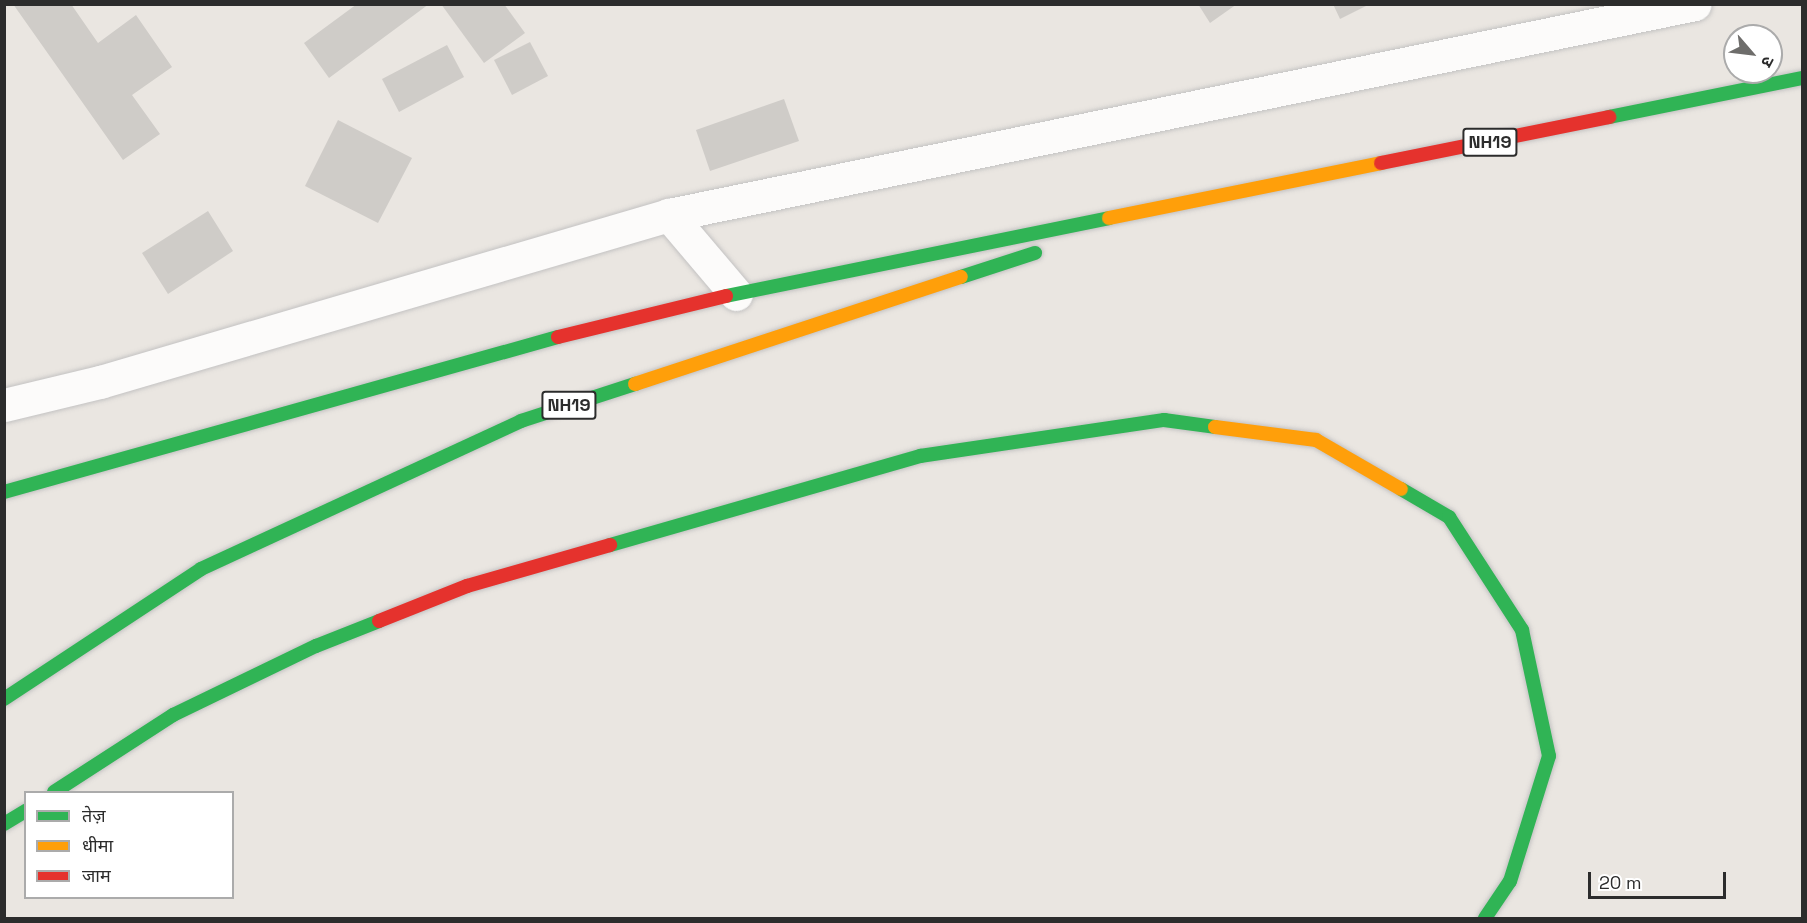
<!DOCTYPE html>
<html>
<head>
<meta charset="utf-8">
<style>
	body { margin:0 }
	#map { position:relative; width:1807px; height:923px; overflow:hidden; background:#eae6e1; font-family:"Space Grotesk","Noto Sans Devanagari",sans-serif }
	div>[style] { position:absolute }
	.building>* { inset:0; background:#cfccc8 }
	.roads { filter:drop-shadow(0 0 2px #c3c2c2) drop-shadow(0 0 2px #c3c2c2) }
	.street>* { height:33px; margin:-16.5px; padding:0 16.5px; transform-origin:16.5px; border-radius:16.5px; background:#fcfbfa }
	.fast>* { height:14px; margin:-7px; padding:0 7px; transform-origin:7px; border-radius:7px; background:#30b455 }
	.slow>* { height:14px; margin:-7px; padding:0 7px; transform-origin:7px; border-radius:7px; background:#ff9f0a }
	.jam>* { height:14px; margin:-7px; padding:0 7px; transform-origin:7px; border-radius:7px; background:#e5322d }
	span { translate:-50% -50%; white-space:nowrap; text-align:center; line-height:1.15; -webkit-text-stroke:6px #fff; paint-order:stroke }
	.shield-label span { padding:2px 4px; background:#fff; border:2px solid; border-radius:4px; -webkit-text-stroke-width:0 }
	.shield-label { font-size:18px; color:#2c2c2c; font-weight:700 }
	.frame { position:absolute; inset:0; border:6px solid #2c2c2c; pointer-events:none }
	.legend { position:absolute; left:24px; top:791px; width:210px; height:108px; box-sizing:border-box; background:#fff; border:2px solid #ababab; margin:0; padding:8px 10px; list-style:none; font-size:18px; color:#2c2c2c }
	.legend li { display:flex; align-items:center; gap:12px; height:30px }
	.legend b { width:30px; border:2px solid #ababab }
	.north { position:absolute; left:1723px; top:24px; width:60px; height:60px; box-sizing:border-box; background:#fff; border:2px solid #ababab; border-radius:50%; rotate:118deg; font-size:16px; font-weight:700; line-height:24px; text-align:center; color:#2c2c2c }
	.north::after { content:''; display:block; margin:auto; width:21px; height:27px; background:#6e6d6b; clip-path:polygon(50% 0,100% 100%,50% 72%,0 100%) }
	.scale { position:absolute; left:1588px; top:872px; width:138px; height:27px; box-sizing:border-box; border:3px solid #2c2c2c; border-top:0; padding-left:8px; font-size:18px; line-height:21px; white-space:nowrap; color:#2c2c2c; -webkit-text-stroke:4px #fff; paint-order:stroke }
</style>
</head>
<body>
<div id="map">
	<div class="building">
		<i style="clip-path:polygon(13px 4px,71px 4px,98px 43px,136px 15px,172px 67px,132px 95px,160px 134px,123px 160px)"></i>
		<i style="clip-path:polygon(357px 4px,429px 4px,329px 78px,304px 43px)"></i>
		<i style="clip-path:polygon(441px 4px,504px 4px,525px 33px,484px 63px)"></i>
		<i style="clip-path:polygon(1198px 4px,1237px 4px,1210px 23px)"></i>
		<i style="clip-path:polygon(1333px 4px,1370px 4px,1340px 19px)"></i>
		<i style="clip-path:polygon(530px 42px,548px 76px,512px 95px,494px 60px)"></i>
		<i style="clip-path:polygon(447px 45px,464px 77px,399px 112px,382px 79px)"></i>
		<i style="clip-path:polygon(784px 99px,799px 141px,710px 171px,696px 130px)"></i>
		<i style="clip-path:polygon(338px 120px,412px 158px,378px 223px,305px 186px)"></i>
		<i style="clip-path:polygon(208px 211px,233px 251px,168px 294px,142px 253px)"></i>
	</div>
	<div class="roads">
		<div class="street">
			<i style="left:736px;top:294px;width:104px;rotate:-130.3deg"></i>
			<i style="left:669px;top:215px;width:1047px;rotate:-11.62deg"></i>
			<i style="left:4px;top:405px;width:99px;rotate:-13.5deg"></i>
			<i style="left:100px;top:382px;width:593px;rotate:-16.36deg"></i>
		</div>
		<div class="fast">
			<i style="left:1609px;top:117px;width:197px;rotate:-11.4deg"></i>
			<i style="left:961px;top:277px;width:78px;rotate:-18deg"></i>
			<i style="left:726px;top:296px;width:391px;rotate:-11.5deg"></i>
			<i style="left:1401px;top:489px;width:56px;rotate:30.3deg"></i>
			<i style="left:1449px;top:517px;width:135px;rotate:57.1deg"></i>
			<i style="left:1522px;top:630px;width:129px;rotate:77.9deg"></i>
			<i style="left:1549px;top:756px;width:131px;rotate:107.3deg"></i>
			<i style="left:1510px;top:881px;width:45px;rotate:124deg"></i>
			<i style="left:4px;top:492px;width:575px;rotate:-15.63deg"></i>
			<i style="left:610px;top:545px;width:323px;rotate:-16deg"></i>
			<i style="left:920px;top:456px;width:247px;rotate:-8.4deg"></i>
			<i style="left:1164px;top:420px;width:51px;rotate:7.8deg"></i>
			<i style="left:4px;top:699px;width:236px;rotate:-33.4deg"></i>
			<i style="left:201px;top:569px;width:353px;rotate:-24.8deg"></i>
			<i style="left:521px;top:421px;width:120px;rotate:-18deg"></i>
			<i style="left:54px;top:792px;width:142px;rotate:-32.9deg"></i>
			<i style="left:173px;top:715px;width:159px;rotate:-25.8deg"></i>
			<i style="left:316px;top:646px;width:68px;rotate:-21.6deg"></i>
			<i style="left:4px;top:824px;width:26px;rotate:-31deg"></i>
		</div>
		<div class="slow">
			<i style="left:1109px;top:218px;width:278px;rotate:-11.4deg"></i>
			<i style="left:635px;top:384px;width:343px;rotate:-18.2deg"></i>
			<i style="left:1215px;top:427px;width:102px;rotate:7.3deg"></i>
			<i style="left:1316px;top:440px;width:98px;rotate:30deg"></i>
		</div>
		<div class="jam">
			<i style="left:1381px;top:163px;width:233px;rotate:-11.4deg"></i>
			<i style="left:558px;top:337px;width:173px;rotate:-13.7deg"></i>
			<i style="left:379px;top:621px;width:95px;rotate:-21.7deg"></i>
			<i style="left:467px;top:586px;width:149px;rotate:-16deg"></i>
		</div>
	</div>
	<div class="shield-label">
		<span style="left:1490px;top:142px">NH19</span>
		<span style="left:569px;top:405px">NH19</span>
	</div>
	<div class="frame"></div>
	<ul class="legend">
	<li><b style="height:8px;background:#30b455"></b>तेज़</li>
	<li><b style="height:8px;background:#ff9f0a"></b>धीमा</li>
	<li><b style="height:8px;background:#e5322d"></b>जाम</li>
	</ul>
	<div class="north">उ</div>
	<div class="scale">20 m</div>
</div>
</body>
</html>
